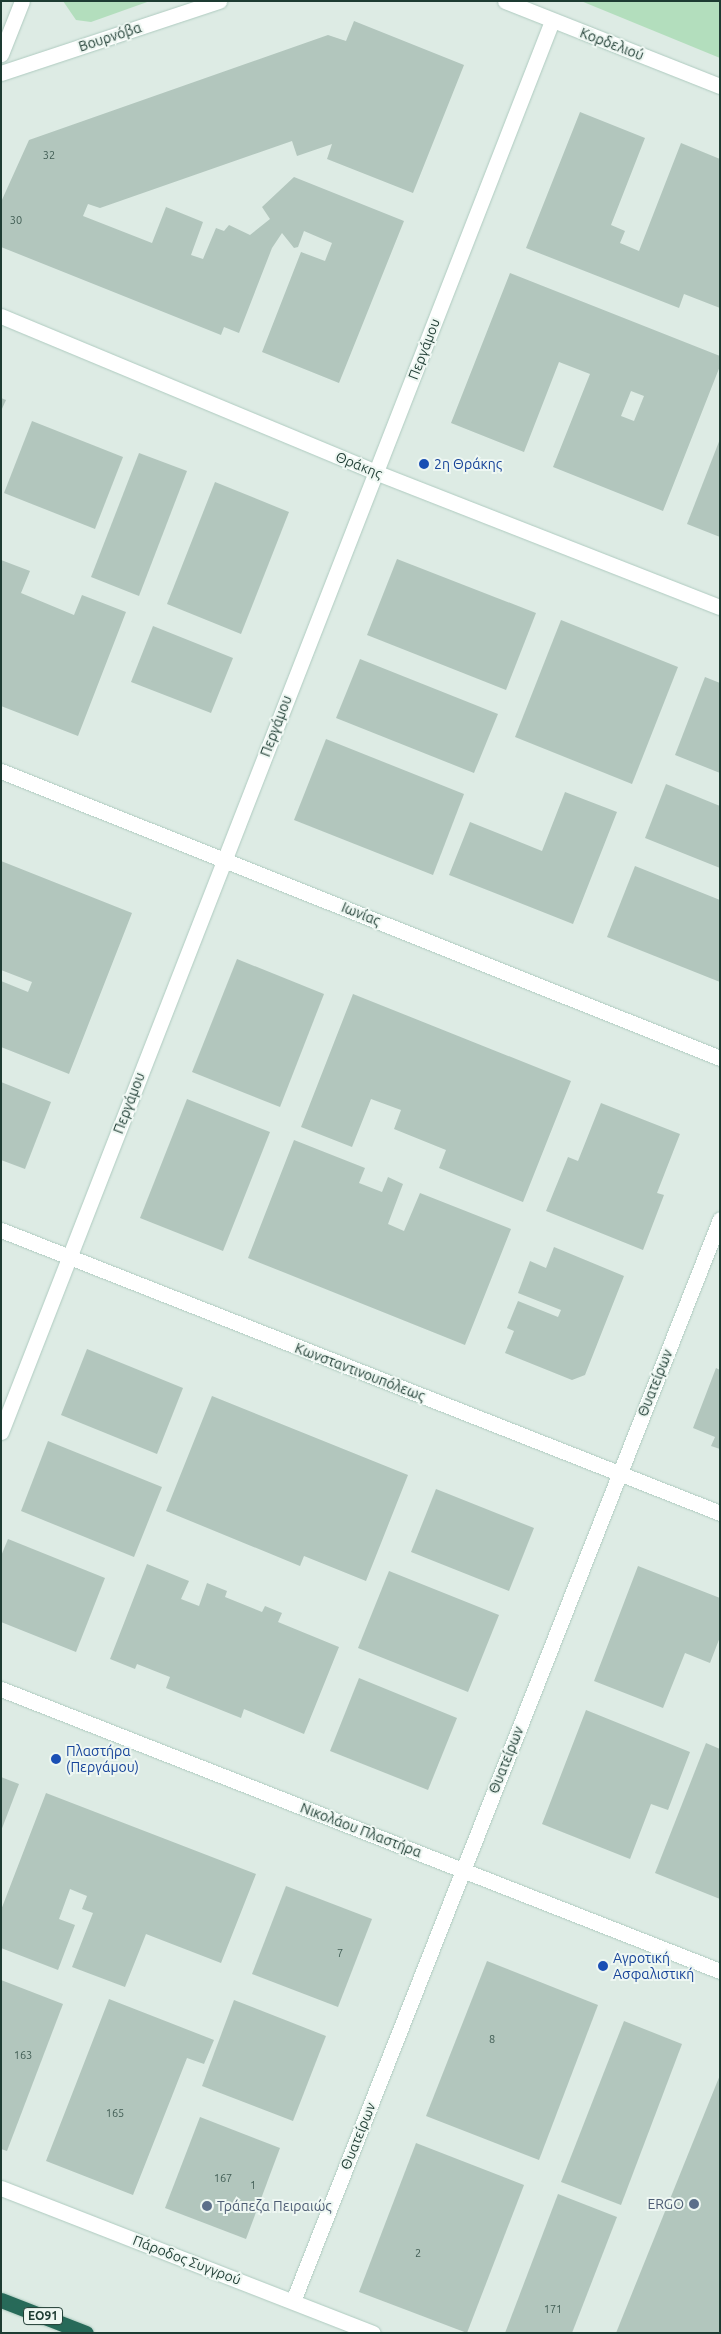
<!DOCTYPE html>
<html>
<head>
<meta charset="utf-8">
<style>
	body { margin:0 }
	#map { position:relative; width:721px; height:2334px; overflow:hidden; background:#ddebe4; font-family:Ubuntu,sans-serif }
	div>[style] { position:absolute }
	.green>* { inset:0; background:#b3debd }
	.building>* { inset:0; background:#b2c6bd }
	.roads { filter:drop-shadow(0 0 1px #afcbc0) drop-shadow(0 0 1px #afcbc0) }
	.street>* { height:15px; margin:-7.5px; padding:0 7.5px; transform-origin:7.5px; border-radius:7.5px; background:#fff }
	.secondary>* { height:15px; margin:-7.5px; padding:0 7.5px; transform-origin:7.5px; border-radius:7.5px; background:#fff }
	.highway>* { height:15px; margin:-7.5px; padding:0 7.5px; transform-origin:7.5px; border-radius:7.5px; background:#276a59 }
	.dots>* { width:14px; height:14px; translate:-50% -50%; box-sizing:border-box; border:2px solid #eef7f2; border-radius:50% }
	span { translate:-50% -50%; white-space:nowrap; text-align:center; line-height:1.15; -webkit-text-stroke:4px #eef7f2; paint-order:stroke }
	.number-label { font-size:11px; color:#425e55 }
	.number-label span { -webkit-text-stroke-width:0 }
	.shield-label span { padding:1px 4px; background:#eef7f2; border:1px solid; border-radius:4px; -webkit-text-stroke-width:0 }
	.shield-label { font-size:12px; color:#1d3b32; font-weight:700 }
	.street-label { font-size:14px; color:#1d3b32 }
	.transit-label { font-size:14px; color:#164399 }
	.left { translate:0 -50%; text-align:left }
	.service-label { font-size:14px; color:#4e5e75 }
	.right { translate:-100% -50%; text-align:right }
	.frame { position:absolute; inset:0; border:2px solid #1d3b32; pointer-events:none }
</style>
</head>
<body>
<div id="map">
	<div class="green">
		<i style="clip-path:polygon(63px 1px,150px 1px,91px 22px,76px 20px)"></i>
		<i style="clip-path:polygon(581px 1px,720px 1px,720px 58px)"></i>
	</div>
	<div class="building">
		<i style="clip-path:polygon(354px 21px,464px 65px,413px 193px,327px 159px,332px 144px,297px 156px,292px 141px,100px 208px,88px 204px,83px 216px,152px 243px,166px 207px,203px 222px,191px 255px,203px 259px,216px 228px,224px 231px,229px 225px,250px 235px,270px 219px,262px 207px,294px 177px,404px 221px,339px 383px,262px 352px,301px 252px,325px 261px,332px 243px,304px 231px,298px 247px,294px 248px,282px 233px,272px 248px,239px 333px,224px 327px,221px 335px,1px 247px,1px 202px,29px 140px,328px 35px,346px 41px)"></i>
		<i style="clip-path:polygon(580px 112px,645px 138px,611px 225px,625px 231px,620px 243px,639px 251px,681px 143px,720px 159px,720px 308px,684px 294px,679px 308px,526px 248px)"></i>
		<i style="clip-path:polygon(evenodd,510px 273px,720px 356px,720px 366px,663px 511px,553px 467px,590px 374px,559px 362px,524px 452px,451px 423px,510px 273px,631px 391px,644px 396px,634px 421px,621px 416px,631px 391px)"></i>
		<i style="clip-path:polygon(1px 398px,6px 400px,1px 411px)"></i>
		<i style="clip-path:polygon(32px 421px,123px 457px,95px 529px,4px 493px)"></i>
		<i style="clip-path:polygon(720px 439px,720px 537px,687px 524px)"></i>
		<i style="clip-path:polygon(139px 453px,187px 471px,139px 596px,91px 577px)"></i>
		<i style="clip-path:polygon(215px 482px,289px 512px,241px 634px,167px 604px)"></i>
		<i style="clip-path:polygon(397px 559px,536px 613px,506px 690px,367px 635px)"></i>
		<i style="clip-path:polygon(1px 560px,30px 571px,21px 593px,74px 615px,82px 595px,126px 612px,78px 736px,1px 706px)"></i>
		<i style="clip-path:polygon(561px 620px,678px 667px,632px 784px,515px 737px)"></i>
		<i style="clip-path:polygon(153px 626px,233px 658px,211px 713px,131px 682px)"></i>
		<i style="clip-path:polygon(360px 659px,498px 714px,474px 773px,336px 718px)"></i>
		<i style="clip-path:polygon(705px 677px,720px 683px,720px 773px,675px 755px)"></i>
		<i style="clip-path:polygon(326px 739px,464px 794px,433px 875px,294px 820px)"></i>
		<i style="clip-path:polygon(666px 784px,720px 806px,720px 868px,645px 838px)"></i>
		<i style="clip-path:polygon(565px 792px,617px 812px,573px 924px,449px 875px,470px 822px,542px 851px)"></i>
		<i style="clip-path:polygon(1px 861px,132px 913px,69px 1074px,1px 1047px,1px 981px,28px 992px,32px 982px,1px 970px)"></i>
		<i style="clip-path:polygon(635px 866px,720px 900px,720px 982px,607px 937px)"></i>
		<i style="clip-path:polygon(237px 959px,324px 994px,280px 1107px,192px 1072px)"></i>
		<i style="clip-path:polygon(353px 994px,571px 1081px,523px 1202px,439px 1168px,446px 1150px,394px 1129px,401px 1110px,371px 1099px,352px 1147px,301px 1127px)"></i>
		<i style="clip-path:polygon(1px 1082px,51px 1102px,25px 1169px,1px 1160px)"></i>
		<i style="clip-path:polygon(187px 1099px,270px 1132px,223px 1251px,140px 1218px)"></i>
		<i style="clip-path:polygon(601px 1103px,680px 1134px,657px 1193px,664px 1195px,643px 1250px,546px 1211px,568px 1157px,578px 1161px)"></i>
		<i style="clip-path:polygon(294px 1140px,365px 1168px,359px 1183px,382px 1192px,388px 1177px,403px 1184px,388px 1224px,404px 1231px,420px 1193px,511px 1229px,465px 1345px,248px 1258px)"></i>
		<i style="clip-path:polygon(554px 1247px,624px 1276px,585px 1375px,572px 1380px,505px 1353px,514px 1331px,507px 1328px,518px 1301px,558px 1317px,561px 1310px,518px 1293px,530px 1261px,546px 1268px)"></i>
		<i style="clip-path:polygon(87px 1349px,183px 1388px,157px 1454px,61px 1415px)"></i>
		<i style="clip-path:polygon(716px 1368px,720px 1370px,720px 1449px,711px 1446px,715px 1437px,693px 1428px)"></i>
		<i style="clip-path:polygon(212px 1396px,408px 1475px,366px 1581px,304px 1556px,300px 1566px,166px 1511px)"></i>
		<i style="clip-path:polygon(48px 1441px,162px 1487px,134px 1557px,21px 1511px)"></i>
		<i style="clip-path:polygon(436px 1489px,534px 1528px,509px 1591px,411px 1552px)"></i>
		<i style="clip-path:polygon(8px 1539px,105px 1578px,76px 1652px,1px 1622px,1px 1556px)"></i>
		<i style="clip-path:polygon(147px 1564px,189px 1581px,181px 1599px,199px 1606px,207px 1583px,227px 1591px,225px 1597px,262px 1612px,265px 1606px,282px 1613px,278px 1622px,339px 1647px,304px 1734px,244px 1709px,241px 1718px,166px 1688px,170px 1677px,137px 1664px,135px 1669px,110px 1659px)"></i>
		<i style="clip-path:polygon(638px 1566px,720px 1598px,720px 1637px,710px 1663px,685px 1653px,663px 1708px,594px 1681px)"></i>
		<i style="clip-path:polygon(389px 1571px,499px 1615px,468px 1692px,358px 1648px)"></i>
		<i style="clip-path:polygon(359px 1678px,457px 1718px,428px 1790px,330px 1751px)"></i>
		<i style="clip-path:polygon(586px 1710px,690px 1752px,668px 1810px,651px 1804px,630px 1859px,542px 1824px)"></i>
		<i style="clip-path:polygon(706px 1743px,720px 1749px,720px 1899px,655px 1873px)"></i>
		<i style="clip-path:polygon(1px 1777px,19px 1784px,1px 1831px)"></i>
		<i style="clip-path:polygon(46px 1793px,256px 1874px,221px 1963px,146px 1934px,125px 1987px,72px 1967px,93px 1913px,82px 1909px,87px 1896px,70px 1889px,59px 1919px,75px 1925px,58px 1970px,1px 1948px,1px 1910px)"></i>
		<i style="clip-path:polygon(286px 1886px,372px 1919px,338px 2007px,252px 1974px)"></i>
		<i style="clip-path:polygon(487px 1961px,598px 2005px,539px 2160px,426px 2116px)"></i>
		<i style="clip-path:polygon(1px 1980px,63px 2004px,7px 2151px,1px 2149px)"></i>
		<i style="clip-path:polygon(109px 1999px,214px 2040px,204px 2064px,187px 2058px,133px 2195px,46px 2161px)"></i>
		<i style="clip-path:polygon(234px 2000px,326px 2036px,293px 2121px,202px 2086px)"></i>
		<i style="clip-path:polygon(624px 2021px,682px 2044px,621px 2205px,561px 2182px)"></i>
		<i style="clip-path:polygon(720px 2075px,720px 2333px,616px 2333px)"></i>
		<i style="clip-path:polygon(200px 2117px,280px 2148px,246px 2239px,165px 2208px)"></i>
		<i style="clip-path:polygon(416px 2143px,524px 2185px,467px 2333px,359px 2292px)"></i>
		<i style="clip-path:polygon(558px 2194px,617px 2217px,572px 2333px,505px 2333px)"></i>
	</div>
	<div class="roads">
		<div class="street">
			<i style="left:505px;top:1px;width:231px;rotate:21.6deg"></i>
			<i style="left:1px;top:73px;width:230px;rotate:-18.3deg"></i>
			<i style="left:1px;top:316px;width:405px;rotate:22.6deg"></i>
			<i style="left:375px;top:472px;width:370px;rotate:21.4deg"></i>
			<i style="left:1px;top:771px;width:774px;rotate:21.76deg"></i>
			<i style="left:1px;top:1230px;width:773px;rotate:21.48deg"></i>
			<i style="left:1px;top:1432px;width:1515px;rotate:-68.67deg"></i>
			<i style="left:293px;top:2301px;width:1163px;rotate:-68.46deg"></i>
		</div>
		<div class="secondary">
			<i style="left:1px;top:54px;width:57px;rotate:-68.4deg"></i>
			<i style="left:1px;top:1689px;width:772px;rotate:21.42deg"></i>
			<i style="left:1px;top:2188px;width:399px;rotate:21.3deg"></i>
		</div>
		<div class="highway">
			<i style="left:1px;top:2300px;width:91px;rotate:21.2deg"></i>
		</div>
	</div>
	<div class="dots">
		<i style="left:424px;top:464px;background:#1a4fb4"></i>
		<i style="left:56px;top:1759px;background:#1a4fb4"></i>
		<i style="left:603px;top:1966px;background:#1a4fb4"></i>
		<i style="left:694px;top:2204px;background:#5c6f8a"></i>
		<i style="left:207px;top:2206px;background:#5c6f8a"></i>
	</div>
	<div class="number-label">
		<span style="left:49px;top:155px">32</span>
		<span style="left:16px;top:220px">30</span>
		<span style="left:340px;top:1953px">7</span>
		<span style="left:492px;top:2039px">8</span>
		<span style="left:23px;top:2055px">163</span>
		<span style="left:115px;top:2113px">165</span>
		<span style="left:223px;top:2178px">167</span>
		<span style="left:253px;top:2185px">1</span>
		<span style="left:418px;top:2253px">2</span>
		<span style="left:553px;top:2309px">171</span>
	</div>
	<div class="shield-label">
		<span style="left:43px;top:2316px">ΕΟ91</span>
	</div>
	<div class="street-label">
		<span style="left:110px;top:37px;rotate:-18deg">Βουρνόβα</span>
		<span style="left:612px;top:44px;rotate:21deg">Κορδελιού</span>
		<span style="left:424px;top:349px;rotate:-69deg">Περγάμου</span>
		<span style="left:359px;top:465px;rotate:22deg">Θράκης</span>
		<span style="left:276px;top:726px;rotate:-69deg">Περγάμου</span>
		<span style="left:361px;top:914px;rotate:22deg">Ιωνίας</span>
		<span style="left:129px;top:1103px;rotate:-69deg">Περγάμου</span>
		<span style="left:360px;top:1372px;rotate:21deg">Κωνσταντινουπόλεως</span>
		<span style="left:655px;top:1383px;rotate:-68deg">Θυατείρων</span>
		<span style="left:506px;top:1760px;rotate:-68deg">Θυατείρων</span>
		<span style="left:361px;top:1830px;rotate:21deg">Νικολάου Πλαστήρα</span>
		<span style="left:358px;top:2136px;rotate:-68deg">Θυατείρων</span>
		<span style="left:187px;top:2260px;rotate:21deg">Πάροδος Συγγρού</span>
	</div>
	<div class="transit-label">
		<span class="left" style="left:434px;top:464px">2η Θράκης</span>
		<span class="left" style="left:66px;top:1759px">Πλαστήρα<br>(Περγάμου)</span>
		<span class="left" style="left:613px;top:1966px">Αγροτική<br>Ασφαλιστική</span>
	</div>
	<div class="service-label">
		<span class="right" style="left:684px;top:2204px">ERGO</span>
		<span class="left" style="left:217px;top:2206px">Τράπεζα Πειραιώς</span>
	</div>
	<div class="frame"></div>
</div>
</body>
</html>
